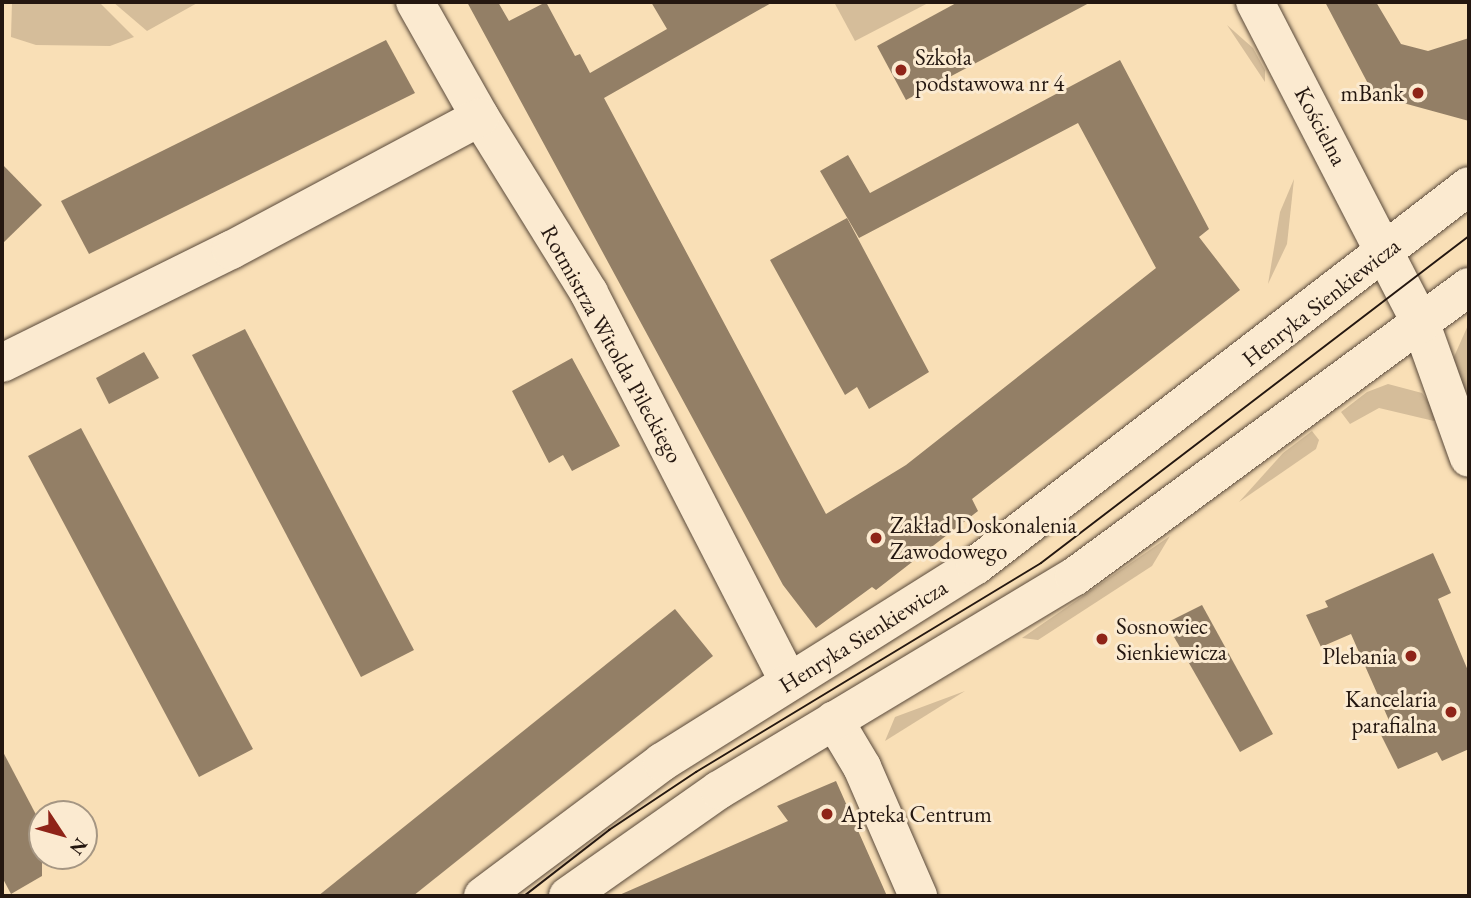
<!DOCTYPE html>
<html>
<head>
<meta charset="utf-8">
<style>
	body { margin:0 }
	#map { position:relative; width:1471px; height:898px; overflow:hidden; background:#f9dfb6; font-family:"EB Garamond",serif }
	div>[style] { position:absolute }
	.green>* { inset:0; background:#d5bd9a }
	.building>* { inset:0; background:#937f66 }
	.roads { filter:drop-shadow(0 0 2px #59493a) drop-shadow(0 0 2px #59493a) }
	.street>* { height:38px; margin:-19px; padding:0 19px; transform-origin:19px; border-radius:19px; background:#fbead0 }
	.secondary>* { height:38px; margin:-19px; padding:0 19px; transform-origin:19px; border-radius:19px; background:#fbead0 }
	.tram>* { height:2px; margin:-1px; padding:0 1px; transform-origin:1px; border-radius:1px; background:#241710 }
	.dots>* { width:19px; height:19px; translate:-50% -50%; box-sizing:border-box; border:4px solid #fbead0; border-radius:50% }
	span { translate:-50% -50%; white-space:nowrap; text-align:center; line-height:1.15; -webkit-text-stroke:6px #fbead0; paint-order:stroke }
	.poi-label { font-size:23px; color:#241710 }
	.left { translate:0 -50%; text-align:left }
	.right { translate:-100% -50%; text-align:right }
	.street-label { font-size:23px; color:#241710 }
	.frame { position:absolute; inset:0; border:4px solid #241710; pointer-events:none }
	.north { position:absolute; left:28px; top:800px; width:70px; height:70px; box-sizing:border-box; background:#fbead0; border:2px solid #a59683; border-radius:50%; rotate:126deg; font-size:19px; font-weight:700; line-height:28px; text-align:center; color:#241710 }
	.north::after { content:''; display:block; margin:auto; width:24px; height:32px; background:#8f2418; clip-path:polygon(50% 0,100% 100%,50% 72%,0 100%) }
</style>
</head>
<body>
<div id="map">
	<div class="green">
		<i style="clip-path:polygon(12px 2px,99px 2px,134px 37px,110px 46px,36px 45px,11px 37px)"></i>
		<i style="clip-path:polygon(113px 2px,199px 2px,147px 31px)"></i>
		<i style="clip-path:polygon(834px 2px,930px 2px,855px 41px)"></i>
		<i style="clip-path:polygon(1227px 25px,1253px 48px,1265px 70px,1265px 82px)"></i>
		<i style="clip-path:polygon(1294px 179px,1287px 244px,1268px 284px,1280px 212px)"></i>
		<i style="clip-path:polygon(1469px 323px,1469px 385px,1465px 399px,1453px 359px)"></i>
		<i style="clip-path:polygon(1388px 384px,1422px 393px,1440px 418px,1434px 421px,1379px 408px,1350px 424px,1341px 412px,1367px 392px)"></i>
		<i style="clip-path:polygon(1312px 431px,1319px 440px,1316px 449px,1239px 502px,1283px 453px)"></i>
		<i style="clip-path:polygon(1170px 536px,1152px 566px,1038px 640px,1022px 638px)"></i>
		<i style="clip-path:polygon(965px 691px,885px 741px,895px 717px)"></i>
	</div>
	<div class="building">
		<i style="clip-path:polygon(467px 2px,498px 2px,509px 21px,546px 2px,575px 56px,580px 54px,590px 73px,667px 29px,651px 2px,773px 2px,604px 98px,826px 514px,906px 465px,1156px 268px,1078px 123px,859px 238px,820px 171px,848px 155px,870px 193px,1120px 60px,1209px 229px,1199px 237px,1240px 290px,972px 499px,978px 511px,876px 590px,872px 587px,816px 628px,783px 585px)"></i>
		<i style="clip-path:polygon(958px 2px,1091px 2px,906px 100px,877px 46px)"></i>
		<i style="clip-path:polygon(1325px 2px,1376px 2px,1401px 44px,1428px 51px,1469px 38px,1469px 121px,1374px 95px)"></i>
		<i style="clip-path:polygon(386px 40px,415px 93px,89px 254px,61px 201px)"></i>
		<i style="clip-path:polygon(2px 164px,42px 205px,2px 244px)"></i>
		<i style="clip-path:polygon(847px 218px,929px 372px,869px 409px,857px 387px,845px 395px,770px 260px)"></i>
		<i style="clip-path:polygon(245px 329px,414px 650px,361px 677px,192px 355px)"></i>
		<i style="clip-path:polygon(144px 352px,159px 378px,109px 404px,96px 378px)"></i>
		<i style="clip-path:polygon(572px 358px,620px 446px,572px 471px,563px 455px,549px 463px,512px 391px)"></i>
		<i style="clip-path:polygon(81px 428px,253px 749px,199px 777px,28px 456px)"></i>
		<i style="clip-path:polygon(1433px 553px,1451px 593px,1438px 599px,1469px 673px,1469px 749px,1442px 761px,1437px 752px,1398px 769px,1379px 731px,1391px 725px,1351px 634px,1321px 647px,1306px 615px,1328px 607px,1325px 601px)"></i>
		<i style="clip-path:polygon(1202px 605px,1273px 734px,1240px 752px,1166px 623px)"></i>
		<i style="clip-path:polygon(675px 609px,713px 656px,413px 896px,318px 896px)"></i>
		<i style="clip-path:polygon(2px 750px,42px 826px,42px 876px,11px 894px,2px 877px)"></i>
		<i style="clip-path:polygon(836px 781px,887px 896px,617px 896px,788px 821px,777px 806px)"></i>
	</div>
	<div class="roads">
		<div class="street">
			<i style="left:415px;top:2px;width:132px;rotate:60.5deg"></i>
			<i style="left:480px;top:117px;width:207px;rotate:58.2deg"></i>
			<i style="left:589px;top:293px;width:437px;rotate:62.8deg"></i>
			<i style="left:1421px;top:324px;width:142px;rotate:70.3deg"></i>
			<i style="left:2px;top:363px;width:255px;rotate:-26.3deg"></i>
			<i style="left:231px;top:250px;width:282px;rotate:-28.1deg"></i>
			<i style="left:834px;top:720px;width:55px;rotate:59.2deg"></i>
			<i style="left:862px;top:767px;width:141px;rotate:66.5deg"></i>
		</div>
		<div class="secondary">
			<i style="left:1255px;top:2px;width:362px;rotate:62.7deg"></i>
			<i style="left:483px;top:896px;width:224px;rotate:-36.8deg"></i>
			<i style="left:662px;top:762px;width:369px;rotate:-32.1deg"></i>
			<i style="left:975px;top:566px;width:623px;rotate:-37.57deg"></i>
			<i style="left:568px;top:896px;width:184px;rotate:-35.1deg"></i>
			<i style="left:719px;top:790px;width:414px;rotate:-31deg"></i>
			<i style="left:1074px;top:577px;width:490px;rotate:-36.3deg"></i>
		</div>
	</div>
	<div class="tram">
		<i style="left:524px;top:896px;width:108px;rotate:-37.8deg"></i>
		<i style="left:609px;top:830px;width:105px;rotate:-33.7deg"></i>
		<i style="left:696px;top:772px;width:403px;rotate:-31.2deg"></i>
		<i style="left:1041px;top:563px;width:539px;rotate:-37.38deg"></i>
	</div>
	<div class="dots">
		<i style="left:901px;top:70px;background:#8f2418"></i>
		<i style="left:1418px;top:93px;background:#8f2418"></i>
		<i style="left:876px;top:538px;background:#8f2418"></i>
		<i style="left:1102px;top:639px;background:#8f2418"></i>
		<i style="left:1411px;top:656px;background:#8f2418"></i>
		<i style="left:1451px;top:712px;background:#8f2418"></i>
		<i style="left:827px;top:814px;background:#8f2418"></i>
	</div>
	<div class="poi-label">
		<span class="left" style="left:915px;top:70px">Szkoła<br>podstawowa nr 4</span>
		<span class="right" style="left:1404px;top:93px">mBank</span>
		<span class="left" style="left:890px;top:538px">Zakład Doskonalenia<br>Zawodowego</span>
		<span class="left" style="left:1116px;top:639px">Sosnowiec<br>Sienkiewicza</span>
		<span class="right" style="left:1397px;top:656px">Plebania</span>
		<span class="right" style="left:1437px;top:712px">Kancelaria<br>parafialna</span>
		<span class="left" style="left:841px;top:814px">Apteka Centrum</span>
	</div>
	<div class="street-label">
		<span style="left:1321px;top:126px;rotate:62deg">Kościelna</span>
		<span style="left:1321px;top:302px;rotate:-38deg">Henryka Sienkiewicza</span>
		<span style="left:612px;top:344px;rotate:61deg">Rotmistrza Witolda Pileckiego</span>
		<span style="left:863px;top:636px;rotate:-32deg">Henryka Sienkiewicza</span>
	</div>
	<div class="frame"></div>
	<div class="north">N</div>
</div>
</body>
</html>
